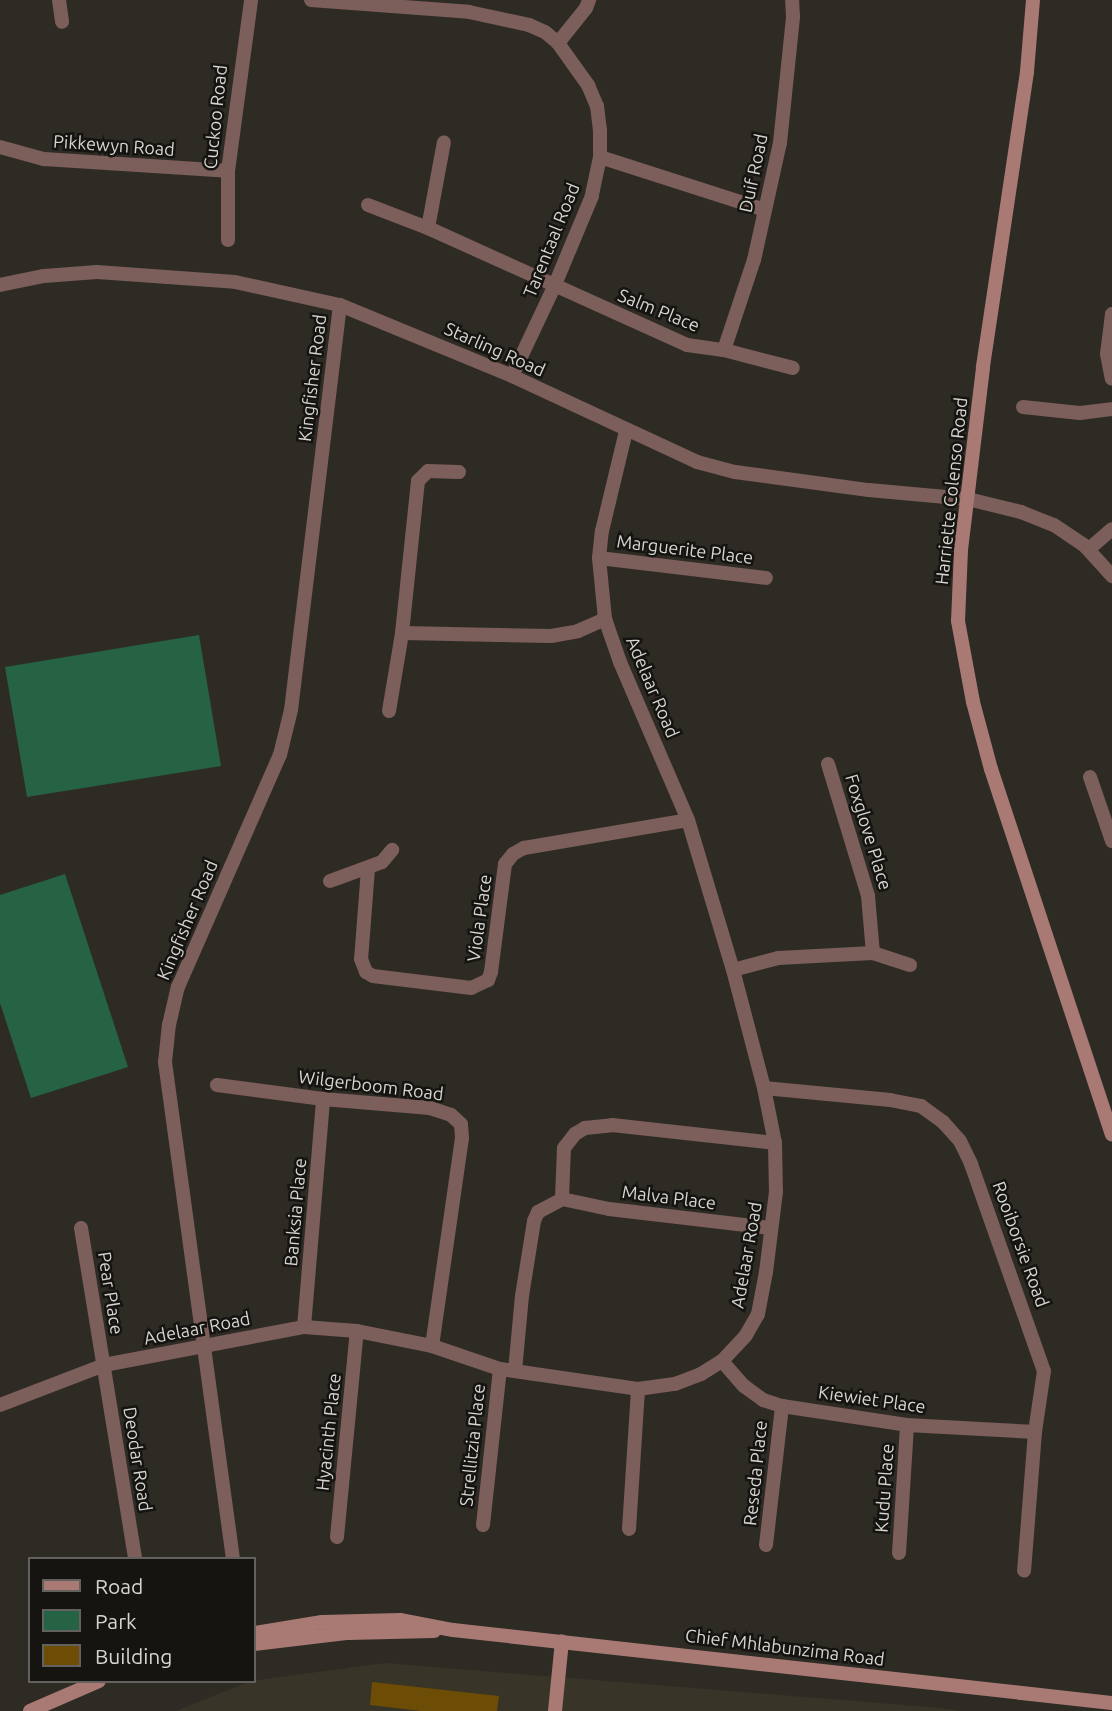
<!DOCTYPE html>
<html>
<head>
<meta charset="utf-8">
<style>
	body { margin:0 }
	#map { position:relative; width:1112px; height:1711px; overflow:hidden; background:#2e2b25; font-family:Ubuntu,sans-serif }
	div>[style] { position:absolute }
	.built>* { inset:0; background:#383427 }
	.green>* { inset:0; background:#266244 }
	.building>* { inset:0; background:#6d4c06 }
	.street>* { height:14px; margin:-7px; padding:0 7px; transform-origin:7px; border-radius:7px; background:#7c5e5a }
	.secondary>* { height:14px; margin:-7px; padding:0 7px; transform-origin:7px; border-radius:7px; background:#a97a74 }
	span { translate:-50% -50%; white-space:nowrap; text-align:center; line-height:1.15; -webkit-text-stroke:5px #151411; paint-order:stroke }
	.street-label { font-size:18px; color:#d6d5d0 }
	.legend { position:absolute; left:28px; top:1557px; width:228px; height:126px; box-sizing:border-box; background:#151411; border:2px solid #62615d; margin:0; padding:9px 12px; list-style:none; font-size:21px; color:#d6d5d0 }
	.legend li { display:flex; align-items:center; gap:14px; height:35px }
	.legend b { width:35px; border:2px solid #62615d }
</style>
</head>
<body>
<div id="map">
	<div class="built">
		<i style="clip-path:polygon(385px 1663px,940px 1708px,961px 1711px,176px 1711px,251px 1681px)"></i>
	</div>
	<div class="green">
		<i style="clip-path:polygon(199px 635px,221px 766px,27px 797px,5px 667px)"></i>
		<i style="clip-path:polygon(65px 874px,128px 1067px,31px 1098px,0 1003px,0 895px)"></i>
	</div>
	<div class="building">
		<i style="clip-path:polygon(372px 1682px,499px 1696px,497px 1711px,421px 1711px,370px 1705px)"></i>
	</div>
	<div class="street">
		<i style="left:59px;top:0;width:22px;rotate:82deg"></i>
		<i style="left:311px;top:0;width:158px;rotate:4.3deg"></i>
		<i style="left:469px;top:12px;width:61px;rotate:12.2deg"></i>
		<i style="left:529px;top:25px;width:17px;rotate:24deg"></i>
		<i style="left:545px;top:32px;width:17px;rotate:40deg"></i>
		<i style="left:558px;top:43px;width:52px;rotate:54.5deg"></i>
		<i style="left:588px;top:85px;width:23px;rotate:67deg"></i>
		<i style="left:597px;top:106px;width:24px;rotate:83deg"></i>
		<i style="left:600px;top:130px;width:27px;rotate:90deg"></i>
		<i style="left:600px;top:157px;width:40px;rotate:102deg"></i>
		<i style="left:592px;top:196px;width:99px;rotate:112.7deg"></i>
		<i style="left:554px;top:287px;width:98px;rotate:115.3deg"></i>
		<i style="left:558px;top:43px;width:45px;rotate:-51.3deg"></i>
		<i style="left:586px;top:8px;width:9px;rotate:-69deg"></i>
		<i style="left:0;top:147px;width:46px;rotate:15.3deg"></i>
		<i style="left:44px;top:159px;width:184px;rotate:3.7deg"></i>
		<i style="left:600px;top:157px;width:173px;rotate:17.8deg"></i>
		<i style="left:368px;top:205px;width:64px;rotate:21deg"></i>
		<i style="left:428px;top:228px;width:284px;rotate:24.3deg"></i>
		<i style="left:687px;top:345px;width:37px;rotate:8deg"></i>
		<i style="left:724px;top:350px;width:71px;rotate:14.6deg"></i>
		<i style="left:428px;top:228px;width:87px;rotate:-79.5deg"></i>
		<i style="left:228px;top:240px;width:69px;rotate:-90deg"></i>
		<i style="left:228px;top:171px;width:173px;rotate:-82.3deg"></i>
		<i style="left:0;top:285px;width:45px;rotate:-11.6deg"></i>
		<i style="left:44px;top:276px;width:53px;rotate:-4.3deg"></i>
		<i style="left:97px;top:272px;width:138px;rotate:4.1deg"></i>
		<i style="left:235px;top:282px;width:107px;rotate:12.4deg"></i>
		<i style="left:340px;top:305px;width:186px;rotate:22.4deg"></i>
		<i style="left:512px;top:376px;width:204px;rotate:24.9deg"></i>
		<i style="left:697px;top:462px;width:39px;rotate:15deg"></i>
		<i style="left:735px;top:472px;width:135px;rotate:7.7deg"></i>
		<i style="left:869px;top:490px;width:99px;rotate:5.2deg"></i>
		<i style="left:968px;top:499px;width:55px;rotate:13.8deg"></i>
		<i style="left:1021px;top:512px;width:35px;rotate:22deg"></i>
		<i style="left:1054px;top:525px;width:36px;rotate:34deg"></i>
		<i style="left:1084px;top:545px;width:42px;rotate:47.9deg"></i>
		<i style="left:1112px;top:314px;width:40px;rotate:97.1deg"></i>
		<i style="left:1107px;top:354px;width:25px;rotate:79deg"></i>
		<i style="left:724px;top:350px;width:95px;rotate:-71.6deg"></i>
		<i style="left:754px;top:260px;width:120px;rotate:-77.5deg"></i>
		<i style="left:780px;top:143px;width:127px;rotate:-84.1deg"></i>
		<i style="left:793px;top:17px;width:17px;rotate:-93deg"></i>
		<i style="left:1023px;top:407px;width:57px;rotate:6deg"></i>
		<i style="left:1080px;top:413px;width:32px;rotate:-7deg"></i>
		<i style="left:1089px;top:549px;width:30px;rotate:-41deg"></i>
		<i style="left:599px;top:558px;width:168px;rotate:6.8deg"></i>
		<i style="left:402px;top:633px;width:149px;rotate:1.2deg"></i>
		<i style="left:551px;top:636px;width:27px;rotate:-10deg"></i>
		<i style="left:578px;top:631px;width:30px;rotate:-24deg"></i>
		<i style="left:389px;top:711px;width:79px;rotate:-80.5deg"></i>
		<i style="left:402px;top:633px;width:153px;rotate:-84deg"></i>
		<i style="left:418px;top:481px;width:14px;rotate:-45deg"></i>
		<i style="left:428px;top:471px;width:31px;rotate:2deg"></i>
		<i style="left:828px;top:764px;width:138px;rotate:73.1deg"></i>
		<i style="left:868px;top:896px;width:57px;rotate:85deg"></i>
		<i style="left:1090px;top:777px;width:68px;rotate:71deg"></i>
		<i style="left:368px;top:869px;width:90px;rotate:94.4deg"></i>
		<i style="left:361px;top:959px;width:14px;rotate:69deg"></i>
		<i style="left:366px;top:972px;width:8px;rotate:30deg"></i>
		<i style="left:373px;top:976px;width:99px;rotate:7deg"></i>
		<i style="left:471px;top:988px;width:19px;rotate:-25deg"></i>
		<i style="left:488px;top:980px;width:9px;rotate:-69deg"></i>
		<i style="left:491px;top:972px;width:109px;rotate:-82.6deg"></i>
		<i style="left:505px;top:864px;width:13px;rotate:-51deg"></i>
		<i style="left:513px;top:854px;width:13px;rotate:-29deg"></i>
		<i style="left:524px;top:848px;width:166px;rotate:-9.7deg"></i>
		<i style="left:330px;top:881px;width:55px;rotate:-20.1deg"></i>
		<i style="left:382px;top:862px;width:16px;rotate:-50deg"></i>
		<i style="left:733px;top:970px;width:47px;rotate:-14.9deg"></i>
		<i style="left:778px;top:958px;width:95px;rotate:-3deg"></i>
		<i style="left:873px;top:953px;width:39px;rotate:18deg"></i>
		<i style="left:217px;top:1085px;width:107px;rotate:7.5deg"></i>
		<i style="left:323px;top:1099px;width:107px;rotate:4.8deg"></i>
		<i style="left:430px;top:1108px;width:22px;rotate:18deg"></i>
		<i style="left:451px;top:1115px;width:13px;rotate:42deg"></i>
		<i style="left:461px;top:1124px;width:14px;rotate:86deg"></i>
		<i style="left:462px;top:1138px;width:210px;rotate:98.2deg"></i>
		<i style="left:764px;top:1088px;width:127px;rotate:5.4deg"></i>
		<i style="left:890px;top:1100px;width:32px;rotate:11deg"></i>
		<i style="left:921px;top:1106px;width:27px;rotate:36deg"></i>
		<i style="left:943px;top:1122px;width:25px;rotate:48deg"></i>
		<i style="left:960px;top:1141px;width:25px;rotate:64deg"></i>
		<i style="left:971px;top:1164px;width:219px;rotate:70.6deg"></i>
		<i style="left:1044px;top:1371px;width:62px;rotate:98.4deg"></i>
		<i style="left:1035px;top:1432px;width:139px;rotate:94.5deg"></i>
		<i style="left:562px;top:1199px;width:48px;rotate:12deg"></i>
		<i style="left:609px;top:1209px;width:163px;rotate:6.7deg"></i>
		<i style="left:81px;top:1228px;width:335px;rotate:80.7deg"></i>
		<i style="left:304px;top:1327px;width:229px;rotate:-85.2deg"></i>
		<i style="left:722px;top:1361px;width:33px;rotate:49deg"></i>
		<i style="left:744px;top:1386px;width:24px;rotate:36deg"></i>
		<i style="left:763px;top:1400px;width:20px;rotate:18deg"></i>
		<i style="left:782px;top:1406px;width:126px;rotate:8.6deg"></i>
		<i style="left:907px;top:1425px;width:128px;rotate:3.1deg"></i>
		<i style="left:515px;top:1371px;width:75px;rotate:-84.7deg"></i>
		<i style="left:522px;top:1296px;width:76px;rotate:-80.9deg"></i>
		<i style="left:534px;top:1221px;width:10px;rotate:-66deg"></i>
		<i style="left:538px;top:1212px;width:27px;rotate:-28deg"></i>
		<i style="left:562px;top:1199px;width:51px;rotate:-87.8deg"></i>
		<i style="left:564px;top:1148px;width:18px;rotate:-52deg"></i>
		<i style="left:575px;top:1134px;width:12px;rotate:-31deg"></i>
		<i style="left:585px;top:1128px;width:27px;rotate:-6deg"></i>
		<i style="left:612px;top:1125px;width:164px;rotate:6.3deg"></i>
		<i style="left:0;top:1405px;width:111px;rotate:-21deg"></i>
		<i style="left:104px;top:1365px;width:204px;rotate:-10.8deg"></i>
		<i style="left:304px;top:1327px;width:53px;rotate:4.3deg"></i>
		<i style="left:357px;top:1331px;width:76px;rotate:11.3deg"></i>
		<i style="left:432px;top:1346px;width:72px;rotate:18.7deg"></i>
		<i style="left:500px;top:1369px;width:139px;rotate:8.2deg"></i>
		<i style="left:638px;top:1389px;width:37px;rotate:-8deg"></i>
		<i style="left:675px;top:1384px;width:28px;rotate:-21deg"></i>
		<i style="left:701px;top:1374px;width:25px;rotate:-32deg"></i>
		<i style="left:722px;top:1361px;width:35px;rotate:-47deg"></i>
		<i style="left:746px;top:1335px;width:24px;rotate:-60deg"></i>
		<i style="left:758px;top:1314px;width:43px;rotate:-79.2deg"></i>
		<i style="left:766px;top:1272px;width:81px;rotate:-82.9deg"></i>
		<i style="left:776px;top:1192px;width:49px;rotate:-91.2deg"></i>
		<i style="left:775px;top:1143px;width:56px;rotate:-101.3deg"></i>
		<i style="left:764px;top:1088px;width:122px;rotate:-104.7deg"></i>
		<i style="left:733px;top:970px;width:157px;rotate:-106.7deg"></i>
		<i style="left:688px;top:820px;width:172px;rotate:-113.3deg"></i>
		<i style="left:620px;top:662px;width:46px;rotate:-109.2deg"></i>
		<i style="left:605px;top:619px;width:61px;rotate:-95.6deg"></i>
		<i style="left:599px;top:558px;width:27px;rotate:-84deg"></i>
		<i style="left:602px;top:531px;width:103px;rotate:-76.5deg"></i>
		<i style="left:483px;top:1525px;width:157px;rotate:-83.8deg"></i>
		<i style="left:629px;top:1529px;width:140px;rotate:-86.3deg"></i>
		<i style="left:337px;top:1537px;width:207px;rotate:-84.5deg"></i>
		<i style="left:766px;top:1545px;width:140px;rotate:-83.4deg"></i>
		<i style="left:899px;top:1553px;width:128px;rotate:-86.4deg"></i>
		<i style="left:233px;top:1559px;width:502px;rotate:-97.79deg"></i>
		<i style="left:165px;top:1062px;width:37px;rotate:-84deg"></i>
		<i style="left:169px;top:1025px;width:39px;rotate:-77deg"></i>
		<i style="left:178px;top:987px;width:253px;rotate:-66.3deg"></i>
		<i style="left:280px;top:755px;width:46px;rotate:-76.3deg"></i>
		<i style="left:291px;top:710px;width:408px;rotate:-83.1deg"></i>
	</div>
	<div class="secondary">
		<i style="left:1033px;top:0;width:72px;rotate:94.8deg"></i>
		<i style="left:1027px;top:72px;width:299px;rotate:98.5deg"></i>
		<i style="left:983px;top:368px;width:183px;rotate:96.9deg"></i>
		<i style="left:961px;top:550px;width:71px;rotate:92.4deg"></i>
		<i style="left:958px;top:621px;width:82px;rotate:79.5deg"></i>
		<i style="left:973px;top:702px;width:69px;rotate:75deg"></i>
		<i style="left:991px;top:769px;width:385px;rotate:71.7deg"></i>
		<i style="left:254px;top:1633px;width:69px;rotate:-9.2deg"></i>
		<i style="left:322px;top:1622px;width:78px;rotate:-1.5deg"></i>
		<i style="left:400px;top:1620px;width:54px;rotate:10.7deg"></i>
		<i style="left:453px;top:1630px;width:663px;rotate:6.32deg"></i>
		<i style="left:254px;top:1644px;width:95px;rotate:-6.7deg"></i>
		<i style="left:348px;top:1633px;width:86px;rotate:-1.3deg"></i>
		<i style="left:30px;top:1711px;width:75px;rotate:-23.5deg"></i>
		<i style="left:555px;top:1711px;width:70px;rotate:-84.3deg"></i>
	</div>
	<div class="street-label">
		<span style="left:215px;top:117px;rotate:-84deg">Cuckoo Road</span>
		<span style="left:114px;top:145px;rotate:4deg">Pikkewyn Road</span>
		<span style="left:753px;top:173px;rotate:-78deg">Duif Road</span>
		<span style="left:551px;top:240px;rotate:-68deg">Tarentaal Road</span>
		<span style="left:659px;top:310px;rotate:22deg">Salm Place</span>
		<span style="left:495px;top:349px;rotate:24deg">Starling Road</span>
		<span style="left:312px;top:378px;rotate:-83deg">Kingfisher Road</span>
		<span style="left:951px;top:491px;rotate:-84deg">Harriette Colenso Road</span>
		<span style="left:685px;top:549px;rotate:7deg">Marguerite Place</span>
		<span style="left:653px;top:687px;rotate:67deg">Adelaar Road</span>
		<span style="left:869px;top:832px;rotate:73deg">Foxglove Place</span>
		<span style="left:479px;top:918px;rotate:-82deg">Viola Place</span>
		<span style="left:187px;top:920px;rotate:-67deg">Kingfisher Road</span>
		<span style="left:371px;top:1085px;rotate:7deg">Wilgerboom Road</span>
		<span style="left:669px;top:1197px;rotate:7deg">Malva Place</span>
		<span style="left:295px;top:1212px;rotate:-85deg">Banksia Place</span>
		<span style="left:1021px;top:1244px;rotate:70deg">Rooiborsie Road</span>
		<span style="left:746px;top:1255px;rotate:-80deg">Adelaar Road</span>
		<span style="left:111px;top:1293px;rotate:81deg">Pear Place</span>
		<span style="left:197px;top:1328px;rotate:-11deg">Adelaar Road</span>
		<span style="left:872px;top:1399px;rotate:8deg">Kiewiet Place</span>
		<span style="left:328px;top:1432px;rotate:-84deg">Hyacinth Place</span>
		<span style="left:472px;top:1445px;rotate:-84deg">Strellitzia Place</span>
		<span style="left:138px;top:1459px;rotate:81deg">Deodar Road</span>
		<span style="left:755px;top:1473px;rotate:-84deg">Reseda Place</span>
		<span style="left:884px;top:1488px;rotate:-86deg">Kudu Place</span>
		<span style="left:785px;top:1647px;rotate:7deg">Chief Mhlabunzima Road</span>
	</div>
	<ul class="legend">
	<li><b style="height:9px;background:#a97a74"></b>Road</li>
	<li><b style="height:19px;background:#266244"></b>Park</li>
	<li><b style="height:19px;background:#6d4c06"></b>Building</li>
	</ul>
</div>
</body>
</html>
